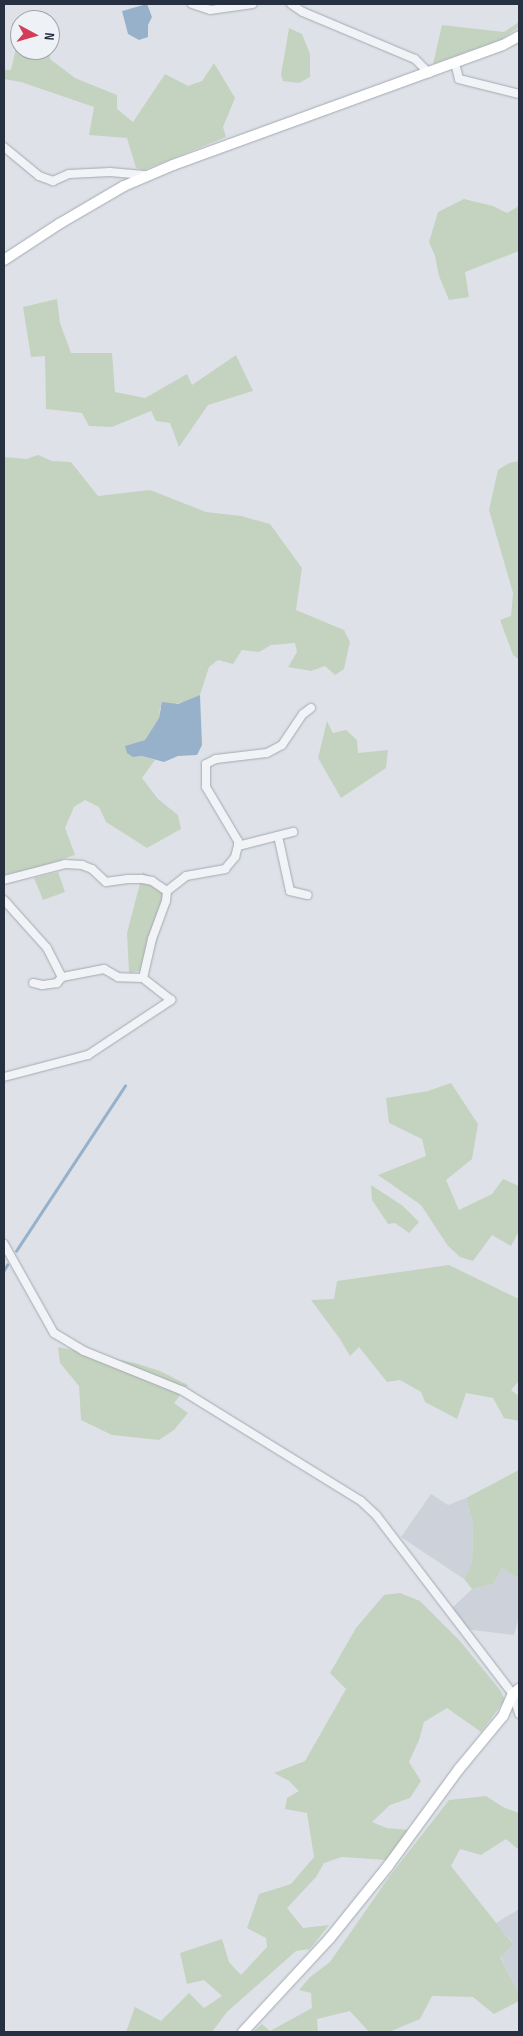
<!DOCTYPE html>
<html>
<head>
<meta charset="utf-8">
<style>
	body { margin:0 }
	#map { position:relative; width:523px; height:2036px; overflow:hidden; background:#dee2e8; font-family:"Sofia Sans Condensed",sans-serif }
	div>[style] { position:absolute }
	.built>* { inset:0; background:#ccd1da }
	.green>* { inset:0; background:#c4d3bf }
	.water>* { inset:0; background:#97b1ca }
	.stream>* { height:2.5px; margin:-1.25px; padding:0 1.25px; transform-origin:1.25px; border-radius:1.25px; background:#97b1ca }
	.roads { filter:drop-shadow(0 0 1px #a3a9b2) drop-shadow(0 0 1px #a3a9b2) }
	.street>* { height:8px; margin:-4px; padding:0 4px; transform-origin:4px; border-radius:4px; background:#f1f3f6 }
	.secondary>* { height:10px; margin:-5px; padding:0 5px; transform-origin:5px; border-radius:5px; background:#fff }
	span { translate:-50% -50%; white-space:nowrap; text-align:center; line-height:1.15; -webkit-text-stroke:4.5px #eef1f6; paint-order:stroke }
	.frame { position:absolute; inset:0; border:5px solid #273040; pointer-events:none }
	.north { position:absolute; left:10px; top:10px; width:50px; height:50px; box-sizing:border-box; background:#eef1f6; border:1px solid #9ea4ad; border-radius:50%; rotate:96deg; font-size:14px; font-weight:700; line-height:20px; text-align:center; color:#273040 }
	.north::after { content:''; display:block; margin:auto; width:18px; height:22px; background:#d43d58; clip-path:polygon(50% 0,100% 100%,50% 72%,0 100%) }
</style>
</head>
<body>
<div id="map">
	<div class="built">
		<i style="clip-path:polygon(431px 1494px,448px 1505px,466px 1498px,473px 1524px,472px 1563px,464px 1579px,401px 1537px)"></i>
		<i style="clip-path:polygon(502px 1568px,519px 1579px,519px 1616px,514px 1635px,464px 1629px,452px 1608px,472px 1589px,493px 1584px)"></i>
		<i style="clip-path:polygon(519px 1909px,519px 1993px,500px 1956px,513px 1943px,496px 1923px)"></i>
	</div>
	<div class="green">
		<i style="clip-path:polygon(519px 22px,519px 27px,500px 40px,433px 64px,442px 25px,504px 32px)"></i>
		<i style="clip-path:polygon(50px 24px,53px 25px,50px 59px,75px 78px,117px 95px,117px 109px,133px 122px,165px 74px,188px 86px,202px 81px,214px 63px,235px 98px,223px 127px,226px 137px,144px 170px,136px 168px,127px 138px,89px 135px,94px 107px,21px 82px,4px 79px,4px 70px,11px 70px,20px 30px,20px 50px,50px 50px)"></i>
		<i style="clip-path:polygon(289px 28px,302px 34px,310px 54px,310px 77px,299px 83px,283px 81px,281px 75px)"></i>
		<i style="clip-path:polygon(464px 199px,493px 206px,507px 213px,519px 206px,519px 251px,465px 272px,469px 297px,449px 300px,439px 276px,435px 256px,429px 242px,438px 212px)"></i>
		<i style="clip-path:polygon(57px 299px,60px 323px,71px 353px,112px 353px,115px 392px,145px 398px,187px 374px,192px 385px,236px 355px,253px 391px,208px 405px,179px 447px,170px 423px,156px 421px,151px 411px,112px 427px,89px 426px,82px 413px,46px 409px,45px 356px,31px 357px,23px 307px)"></i>
		<i style="clip-path:polygon(38px 455px,52px 461px,71px 462px,98px 496px,150px 490px,206px 512px,241px 516px,270px 524px,302px 568px,296px 610px,344px 630px,350px 642px,344px 669px,335px 675px,325px 666px,311px 671px,288px 667px,297px 652px,295px 643px,271px 645px,259px 652px,242px 650px,233px 664px,218px 660px,209px 667px,200px 695px,187px 701px,160px 708px,159px 718px,145px 740px,126px 746px,133px 757px,142px 756px,155px 760px,142px 778px,158px 799px,178px 815px,181px 829px,147px 848px,106px 822px,99px 807px,85px 800px,74px 807px,65px 828px,75px 855px,39px 867px,4px 875px,4px 457px,26px 459px)"></i>
		<i style="clip-path:polygon(519px 461px,519px 660px,513px 655px,500px 620px,511px 616px,513px 593px,489px 510px,498px 470px,509px 463px)"></i>
		<i style="clip-path:polygon(327px 721px,333px 733px,346px 730px,357px 740px,358px 753px,388px 750px,386px 768px,341px 798px,318px 758px)"></i>
		<i style="clip-path:polygon(58px 872px,65px 892px,43px 900px,34px 878px)"></i>
		<i style="clip-path:polygon(143px 872px,172px 891px,148px 969px,129px 973px,127px 933px)"></i>
		<i style="clip-path:polygon(451px 1083px,478px 1124px,472px 1159px,446px 1180px,459px 1210px,492px 1194px,503px 1179px,519px 1186px,519px 1231px,511px 1246px,492px 1235px,473px 1261px,460px 1257px,448px 1246px,421px 1205px,378px 1175px,426px 1156px,422px 1139px,389px 1123px,386px 1098px,428px 1091px)"></i>
		<i style="clip-path:polygon(371px 1185px,403px 1206px,419px 1222px,409px 1233px,395px 1223px,388px 1224px,372px 1200px)"></i>
		<i style="clip-path:polygon(449px 1265px,519px 1299px,519px 1381px,511px 1390px,519px 1396px,519px 1421px,504px 1418px,493px 1398px,466px 1393px,457px 1419px,425px 1402px,421px 1392px,400px 1380px,387px 1382px,359px 1347px,350px 1356px,340px 1339px,311px 1300px,334px 1299px,337px 1281px)"></i>
		<i style="clip-path:polygon(58px 1347px,135px 1363px,160px 1371px,188px 1385px,174px 1403px,188px 1413px,174px 1430px,159px 1440px,112px 1435px,81px 1420px,79px 1386px,60px 1363px)"></i>
		<i style="clip-path:polygon(519px 1470px,519px 1579px,502px 1568px,493px 1584px,472px 1589px,464px 1579px,472px 1563px,473px 1524px,466px 1498px)"></i>
		<i style="clip-path:polygon(400px 1593px,420px 1601px,460px 1641px,500px 1690px,505px 1700px,481px 1732px,447px 1708px,424px 1722px,419px 1740px,409px 1762px,421px 1781px,410px 1798px,390px 1805px,372px 1822px,387px 1828px,409px 1830px,387px 1860px,342px 1857px,324px 1863px,316px 1877px,287px 1908px,303px 1928px,329px 1925px,310px 1949px,296px 1951px,227px 2012px,212px 2032px,126px 2032px,135px 2007px,161px 2021px,189px 1993px,204px 2008px,222px 1996px,204px 1980px,187px 1984px,180px 1953px,222px 1939px,229px 1962px,241px 1975px,267px 1947px,266px 1938px,247px 1928px,259px 1894px,291px 1884px,314px 1857px,307px 1813px,285px 1809px,287px 1798px,299px 1791px,289px 1781px,274px 1773px,305px 1761px,346px 1689px,330px 1673px,356px 1628px,384px 1595px)"></i>
		<i style="clip-path:polygon(486px 1796px,503px 1807px,519px 1813px,519px 1850px,506px 1839px,481px 1855px,460px 1849px,451px 1866px,513px 1944px,500px 1957px,519px 1993px,519px 2001px,494px 2014px,473px 1997px,432px 1996px,420px 2019px,389px 2032px,369px 2032px,350px 2011px,317px 2019px,318px 2032px,253px 2032px,262px 2024px,270px 2031px,312px 2008px,311px 1993px,299px 1990px,310px 1977px,330px 1962px,389px 1877px,449px 1800px)"></i>
	</div>
	<div class="water">
		<i style="clip-path:polygon(147px 4px,152px 17px,148px 25px,148px 37px,139px 40px,128px 34px,122px 11px)"></i>
		<i style="clip-path:polygon(200px 695px,202px 745px,197px 755px,178px 756px,164px 762px,142px 756px,133px 757px,127px 753px,125px 746px,145px 740px,159px 718px,162px 702px,178px 704px)"></i>
	</div>
	<div class="stream">
		<i style="left:16px;top:1251px;width:198px;rotate:-56.6deg"></i>
		<i style="left:4px;top:1270px;width:6px;rotate:-59deg"></i>
	</div>
	<div class="roads">
		<div class="street">
			<i style="left:192px;top:4px;width:19px;rotate:18deg"></i>
			<i style="left:210px;top:10px;width:43px;rotate:-7.9deg"></i>
			<i style="left:291px;top:4px;width:14px;rotate:34deg"></i>
			<i style="left:303px;top:12px;width:121px;rotate:22.8deg"></i>
			<i style="left:415px;top:59px;width:20px;rotate:45deg"></i>
			<i style="left:455px;top:63px;width:16px;rotate:76deg"></i>
			<i style="left:459px;top:79px;width:62px;rotate:14deg"></i>
			<i style="left:4px;top:147px;width:45px;rotate:39.6deg"></i>
			<i style="left:39px;top:176px;width:15px;rotate:20deg"></i>
			<i style="left:53px;top:181px;width:17px;rotate:-24deg"></i>
			<i style="left:69px;top:174px;width:41px;rotate:-2.8deg"></i>
			<i style="left:110px;top:172px;width:37px;rotate:5deg"></i>
			<i style="left:278px;top:836px;width:56px;rotate:77.7deg"></i>
			<i style="left:290px;top:891px;width:18px;rotate:13deg"></i>
			<i style="left:238px;top:846px;width:57px;rotate:-14.3deg"></i>
			<i style="left:4px;top:880px;width:63px;rotate:-14.7deg"></i>
			<i style="left:65px;top:864px;width:17px;rotate:3deg"></i>
			<i style="left:82px;top:865px;width:11px;rotate:22deg"></i>
			<i style="left:92px;top:869px;width:19px;rotate:43deg"></i>
			<i style="left:106px;top:882px;width:22px;rotate:-8deg"></i>
			<i style="left:128px;top:879px;width:14px"></i>
			<i style="left:142px;top:879px;width:10px;rotate:11deg"></i>
			<i style="left:152px;top:881px;width:18px;rotate:34deg"></i>
			<i style="left:4px;top:900px;width:64px;rotate:48.1deg"></i>
			<i style="left:47px;top:948px;width:33px;rotate:63deg"></i>
			<i style="left:143px;top:978px;width:40px;rotate:-77deg"></i>
			<i style="left:152px;top:939px;width:40px;rotate:-69.8deg"></i>
			<i style="left:166px;top:901px;width:10px;rotate:-84deg"></i>
			<i style="left:167px;top:891px;width:24px;rotate:-38deg"></i>
			<i style="left:186px;top:876px;width:40px;rotate:-10deg"></i>
			<i style="left:225px;top:869px;width:16px;rotate:-50deg"></i>
			<i style="left:235px;top:857px;width:11px;rotate:-75deg"></i>
			<i style="left:238px;top:846px;width:5px;rotate:-90deg"></i>
			<i style="left:238px;top:841px;width:63px;rotate:-120.7deg"></i>
			<i style="left:206px;top:787px;width:23px;rotate:-90deg"></i>
			<i style="left:206px;top:764px;width:11px;rotate:-27deg"></i>
			<i style="left:216px;top:759px;width:51px;rotate:-6.7deg"></i>
			<i style="left:267px;top:753px;width:17px;rotate:-28deg"></i>
			<i style="left:282px;top:745px;width:37px;rotate:-56deg"></i>
			<i style="left:303px;top:714px;width:10px;rotate:-37deg"></i>
			<i style="left:4px;top:1077px;width:87px;rotate:-14.7deg"></i>
			<i style="left:88px;top:1055px;width:100px;rotate:-33.5deg"></i>
			<i style="left:171px;top:1000px;width:36px;rotate:-142deg"></i>
			<i style="left:143px;top:978px;width:25px;rotate:-178deg"></i>
			<i style="left:118px;top:977px;width:16px;rotate:-150deg"></i>
			<i style="left:104px;top:969px;width:43px;rotate:169.2deg"></i>
			<i style="left:62px;top:977px;width:8px;rotate:130deg"></i>
			<i style="left:57px;top:983px;width:15px;rotate:172deg"></i>
			<i style="left:42px;top:985px;width:9px;rotate:-167deg"></i>
			<i style="left:4px;top:1244px;width:102px;rotate:60.7deg"></i>
			<i style="left:54px;top:1333px;width:35px;rotate:31deg"></i>
			<i style="left:84px;top:1351px;width:107px;rotate:22deg"></i>
			<i style="left:183px;top:1391px;width:209px;rotate:31.7deg"></i>
			<i style="left:361px;top:1501px;width:21px;rotate:43deg"></i>
			<i style="left:376px;top:1515px;width:225px;rotate:52.6deg"></i>
			<i style="left:513px;top:1694px;width:21px;rotate:73deg"></i>
		</div>
		<div class="secondary">
			<i style="left:4px;top:260px;width:66px;rotate:-33.2deg"></i>
			<i style="left:59px;top:224px;width:75px;rotate:-30.3deg"></i>
			<i style="left:124px;top:186px;width:53px;rotate:-23.2deg"></i>
			<i style="left:173px;top:165px;width:351px;rotate:-20deg"></i>
			<i style="left:503px;top:45px;width:18px;rotate:-29deg"></i>
			<i style="left:243px;top:2032px;width:128px;rotate:-47.2deg"></i>
			<i style="left:330px;top:1938px;width:92px;rotate:-51.1deg"></i>
			<i style="left:388px;top:1866px;width:120px;rotate:-53.8deg"></i>
			<i style="left:459px;top:1769px;width:69px;rotate:-50.3deg"></i>
			<i style="left:503px;top:1716px;width:24px;rotate:-66deg"></i>
			<i style="left:513px;top:1694px;width:8px;rotate:-40deg"></i>
		</div>
	</div>
	<div class="frame"></div>
	<div class="north">N</div>
</div>
</body>
</html>
